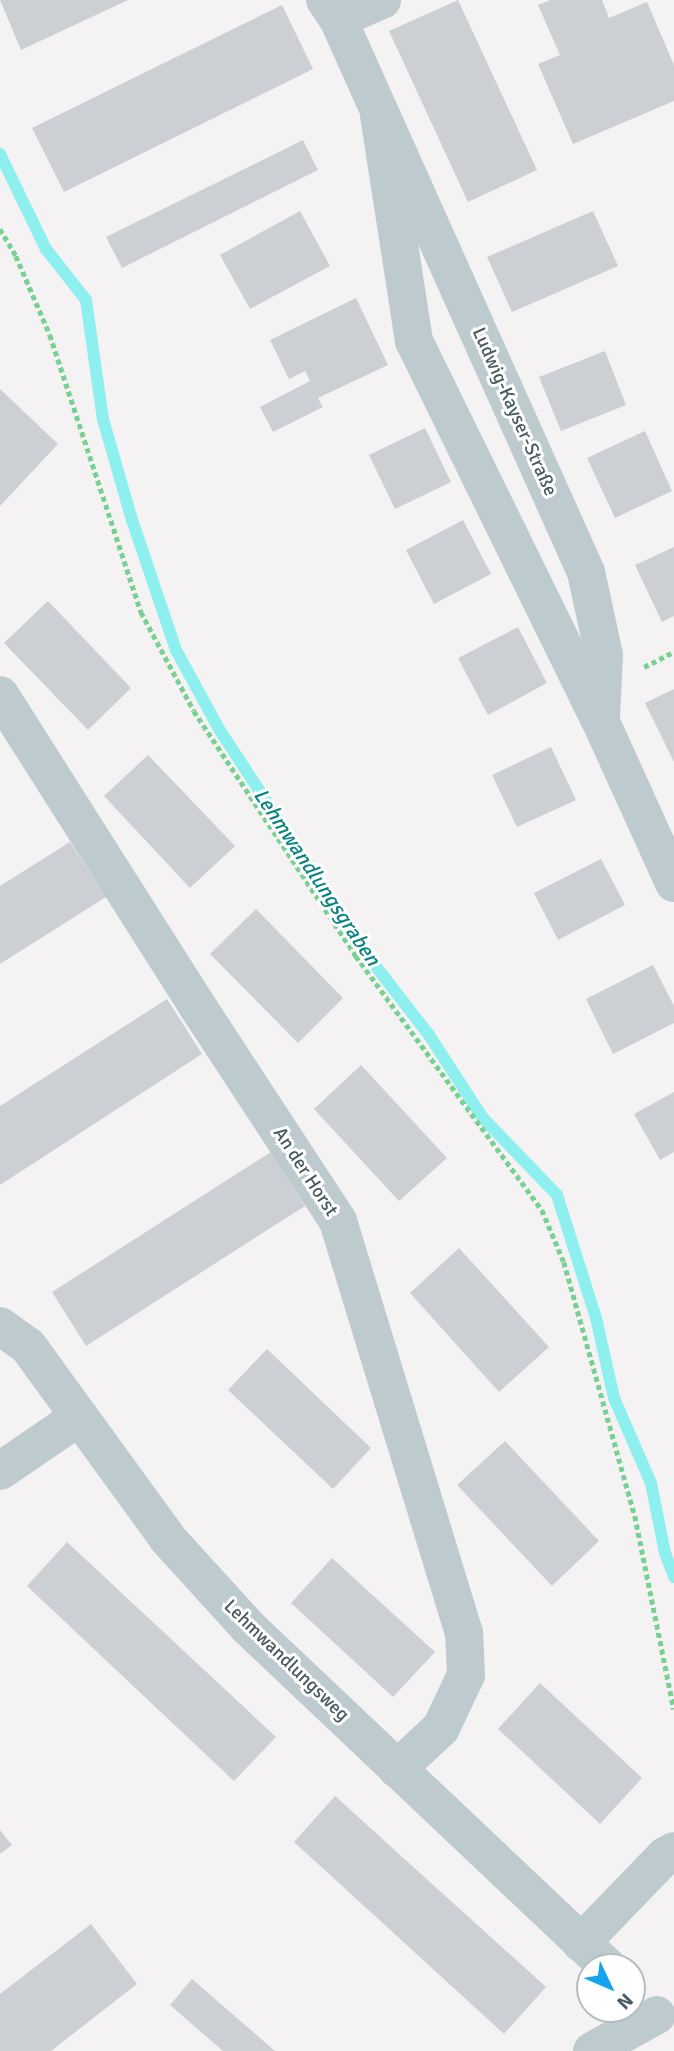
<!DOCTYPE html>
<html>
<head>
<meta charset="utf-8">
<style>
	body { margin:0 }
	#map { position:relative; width:674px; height:2051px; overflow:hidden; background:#f4f2f3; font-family:Signika,sans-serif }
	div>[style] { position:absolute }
	.stream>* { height:12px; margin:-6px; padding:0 6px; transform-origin:6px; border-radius:6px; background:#8df0ee }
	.building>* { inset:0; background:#ccd0d4 }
	.path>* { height:4.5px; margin-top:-2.25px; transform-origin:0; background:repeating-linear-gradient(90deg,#77d191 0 5px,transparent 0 8.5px) }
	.street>* { height:38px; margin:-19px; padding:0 19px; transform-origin:19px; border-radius:19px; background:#bdcbcf }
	span { translate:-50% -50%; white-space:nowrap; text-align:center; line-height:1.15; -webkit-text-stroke:6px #fff; paint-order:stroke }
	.street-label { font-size:19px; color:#495b61 }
	.water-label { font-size:21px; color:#0a8482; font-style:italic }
	.north { position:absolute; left:576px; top:1953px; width:70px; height:70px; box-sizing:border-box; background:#fff; border:2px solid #b6bdc0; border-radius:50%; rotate:134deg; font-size:19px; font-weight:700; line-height:28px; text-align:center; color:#495b61 }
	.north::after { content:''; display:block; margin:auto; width:24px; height:32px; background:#14a3ec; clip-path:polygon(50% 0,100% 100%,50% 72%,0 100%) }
</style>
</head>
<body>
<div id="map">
	<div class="stream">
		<i style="left:0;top:154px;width:106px;rotate:64.2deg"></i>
		<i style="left:46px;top:249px;width:65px;rotate:51.9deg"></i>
		<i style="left:86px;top:300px;width:120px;rotate:81.9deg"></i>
		<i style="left:103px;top:419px;width:105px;rotate:74deg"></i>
		<i style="left:132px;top:520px;width:137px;rotate:71.3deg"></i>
		<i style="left:176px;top:650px;width:90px;rotate:61.4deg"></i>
		<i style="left:219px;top:729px;width:270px;rotate:56.8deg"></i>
		<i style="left:367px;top:955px;width:101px;rotate:52.2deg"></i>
		<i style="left:429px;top:1035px;width:99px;rotate:57deg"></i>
		<i style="left:483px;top:1118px;width:107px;rotate:46.1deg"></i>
		<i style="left:557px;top:1195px;width:129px;rotate:72.4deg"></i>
		<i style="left:596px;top:1318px;width:82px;rotate:77.3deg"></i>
		<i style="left:614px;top:1398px;width:93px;rotate:66.5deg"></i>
		<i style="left:651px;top:1483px;width:71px;rotate:78.7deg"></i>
		<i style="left:665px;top:1553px;width:26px;rotate:69deg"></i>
	</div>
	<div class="building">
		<i style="clip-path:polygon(0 0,128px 0,21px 50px)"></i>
		<i style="clip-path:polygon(458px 0,537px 170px,468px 202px,389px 31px)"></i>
		<i style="clip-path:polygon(550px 0,602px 0,609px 18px,647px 2px,674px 65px,674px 101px,573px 144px,538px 64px,560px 55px,538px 5px)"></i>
		<i style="clip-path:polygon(282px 5px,313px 69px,64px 192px,32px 128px)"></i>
		<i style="clip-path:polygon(303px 140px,318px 170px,122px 268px,106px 237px)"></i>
		<i style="clip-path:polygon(300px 211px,330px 266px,250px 309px,220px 255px)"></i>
		<i style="clip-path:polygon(593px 211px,618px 266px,512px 312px,487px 257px)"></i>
		<i style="clip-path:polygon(356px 298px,388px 365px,318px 398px,323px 407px,273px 432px,260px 407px,310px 381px,305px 371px,289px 379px,270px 340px)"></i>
		<i style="clip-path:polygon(605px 351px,626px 405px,561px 431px,539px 377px)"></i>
		<i style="clip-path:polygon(0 389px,58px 444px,0 506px)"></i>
		<i style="clip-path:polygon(425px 428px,451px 482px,395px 509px,369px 455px)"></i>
		<i style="clip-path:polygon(645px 431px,672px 491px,615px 518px,587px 458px)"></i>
		<i style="clip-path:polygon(463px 520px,491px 574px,434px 604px,406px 550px)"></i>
		<i style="clip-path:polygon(674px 547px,674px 616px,662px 622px,635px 565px)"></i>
		<i style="clip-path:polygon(48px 601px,131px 688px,88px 730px,4px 643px)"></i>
		<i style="clip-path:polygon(518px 627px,547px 683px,488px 715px,458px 658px)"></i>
		<i style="clip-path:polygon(674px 689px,674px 762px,645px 703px)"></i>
		<i style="clip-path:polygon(551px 747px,576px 800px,517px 827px,492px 775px)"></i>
		<i style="clip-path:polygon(148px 755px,235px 846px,190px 888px,104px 796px)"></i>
		<i style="clip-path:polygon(70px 842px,106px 897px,0 964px,0 886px)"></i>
		<i style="clip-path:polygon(601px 859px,625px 905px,558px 940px,534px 893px)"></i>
		<i style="clip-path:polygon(256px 909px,343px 998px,298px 1043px,210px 954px)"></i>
		<i style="clip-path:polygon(653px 965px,674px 1006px,674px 1023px,613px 1054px,586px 999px)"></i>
		<i style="clip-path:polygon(167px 999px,202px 1054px,0 1185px,0 1106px)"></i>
		<i style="clip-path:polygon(361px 1065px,447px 1158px,399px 1201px,314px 1109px)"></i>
		<i style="clip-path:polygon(674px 1092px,674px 1152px,660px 1160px,634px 1114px)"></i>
		<i style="clip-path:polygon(271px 1152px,305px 1206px,86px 1346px,52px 1292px)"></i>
		<i style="clip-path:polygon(459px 1248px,549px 1347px,499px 1392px,410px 1293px)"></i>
		<i style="clip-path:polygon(267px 1349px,371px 1448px,333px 1489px,228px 1390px)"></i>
		<i style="clip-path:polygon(505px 1441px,599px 1541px,552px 1586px,457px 1485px)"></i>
		<i style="clip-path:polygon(67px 1542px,276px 1737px,234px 1781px,27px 1586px)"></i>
		<i style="clip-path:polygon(332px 1558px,435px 1652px,393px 1697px,291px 1603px)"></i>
		<i style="clip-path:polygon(540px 1683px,642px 1778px,600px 1824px,498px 1729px)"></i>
		<i style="clip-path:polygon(335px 1796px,546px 1987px,504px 2034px,294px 1842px)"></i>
		<i style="clip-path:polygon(0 1830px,12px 1845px,0 1854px)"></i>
		<i style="clip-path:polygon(91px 1924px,137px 1984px,51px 2051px,0 2051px,0 1994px)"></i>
		<i style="clip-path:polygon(192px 1979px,275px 2051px,223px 2051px,170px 2005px)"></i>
	</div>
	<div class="path">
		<i style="left:0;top:229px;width:31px;rotate:59deg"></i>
		<i style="left:16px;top:256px;width:86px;rotate:66.7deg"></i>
		<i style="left:50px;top:335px;width:292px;rotate:71.8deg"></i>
		<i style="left:141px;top:612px;width:112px;rotate:61.8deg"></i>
		<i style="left:194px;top:711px;width:294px;rotate:56.5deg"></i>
		<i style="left:356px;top:956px;width:315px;rotate:53.8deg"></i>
		<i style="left:542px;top:1210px;width:56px;rotate:67.1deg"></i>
		<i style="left:564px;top:1262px;width:264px;rotate:74.4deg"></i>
		<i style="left:635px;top:1516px;width:197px;rotate:78.6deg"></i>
		<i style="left:644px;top:667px;width:34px;rotate:-27deg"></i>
	</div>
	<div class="street">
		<i style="left:325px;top:0;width:23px;rotate:56deg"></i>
		<i style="left:338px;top:19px;width:606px;rotate:65.85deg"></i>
		<i style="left:586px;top:572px;width:85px;rotate:77.8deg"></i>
		<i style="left:604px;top:655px;width:61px;rotate:92.8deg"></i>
		<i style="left:338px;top:19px;width:48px;rotate:-23.4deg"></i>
		<i style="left:379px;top:115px;width:229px;rotate:81.2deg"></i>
		<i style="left:414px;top:341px;width:422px;rotate:63.9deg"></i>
		<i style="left:600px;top:720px;width:179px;rotate:65.6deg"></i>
		<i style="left:0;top:695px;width:370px;rotate:57.6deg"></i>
		<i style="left:198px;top:1007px;width:256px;rotate:56.8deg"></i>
		<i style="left:338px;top:1221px;width:430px;rotate:73deg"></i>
		<i style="left:464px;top:1632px;width:43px;rotate:87.3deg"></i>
		<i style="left:466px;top:1675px;width:59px;rotate:115.3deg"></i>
		<i style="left:441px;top:1728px;width:60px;rotate:137deg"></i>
		<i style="left:0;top:1326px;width:34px;rotate:36deg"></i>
		<i style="left:28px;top:1346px;width:238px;rotate:54deg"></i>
		<i style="left:168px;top:1539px;width:119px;rotate:47.7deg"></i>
		<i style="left:248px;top:1627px;width:494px;rotate:43.4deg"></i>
		<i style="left:0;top:1471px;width:96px;rotate:-34.4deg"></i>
		<i style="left:581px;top:1943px;width:121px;rotate:-46deg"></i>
		<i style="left:665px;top:1856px;width:10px;rotate:-29deg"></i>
		<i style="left:592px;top:2051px;width:74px;rotate:-29deg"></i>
	</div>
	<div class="street-label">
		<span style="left:514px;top:412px;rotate:66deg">Ludwig-Kayser-Straße</span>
		<span style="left:305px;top:1172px;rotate:57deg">An der Horst</span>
		<span style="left:286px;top:1661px;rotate:44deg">Lehmwandlungsweg</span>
	</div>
	<div class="water-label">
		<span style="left:317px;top:877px;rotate:56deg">Lehmwandlungsgraben</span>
	</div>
	<div class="north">N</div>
</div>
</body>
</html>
